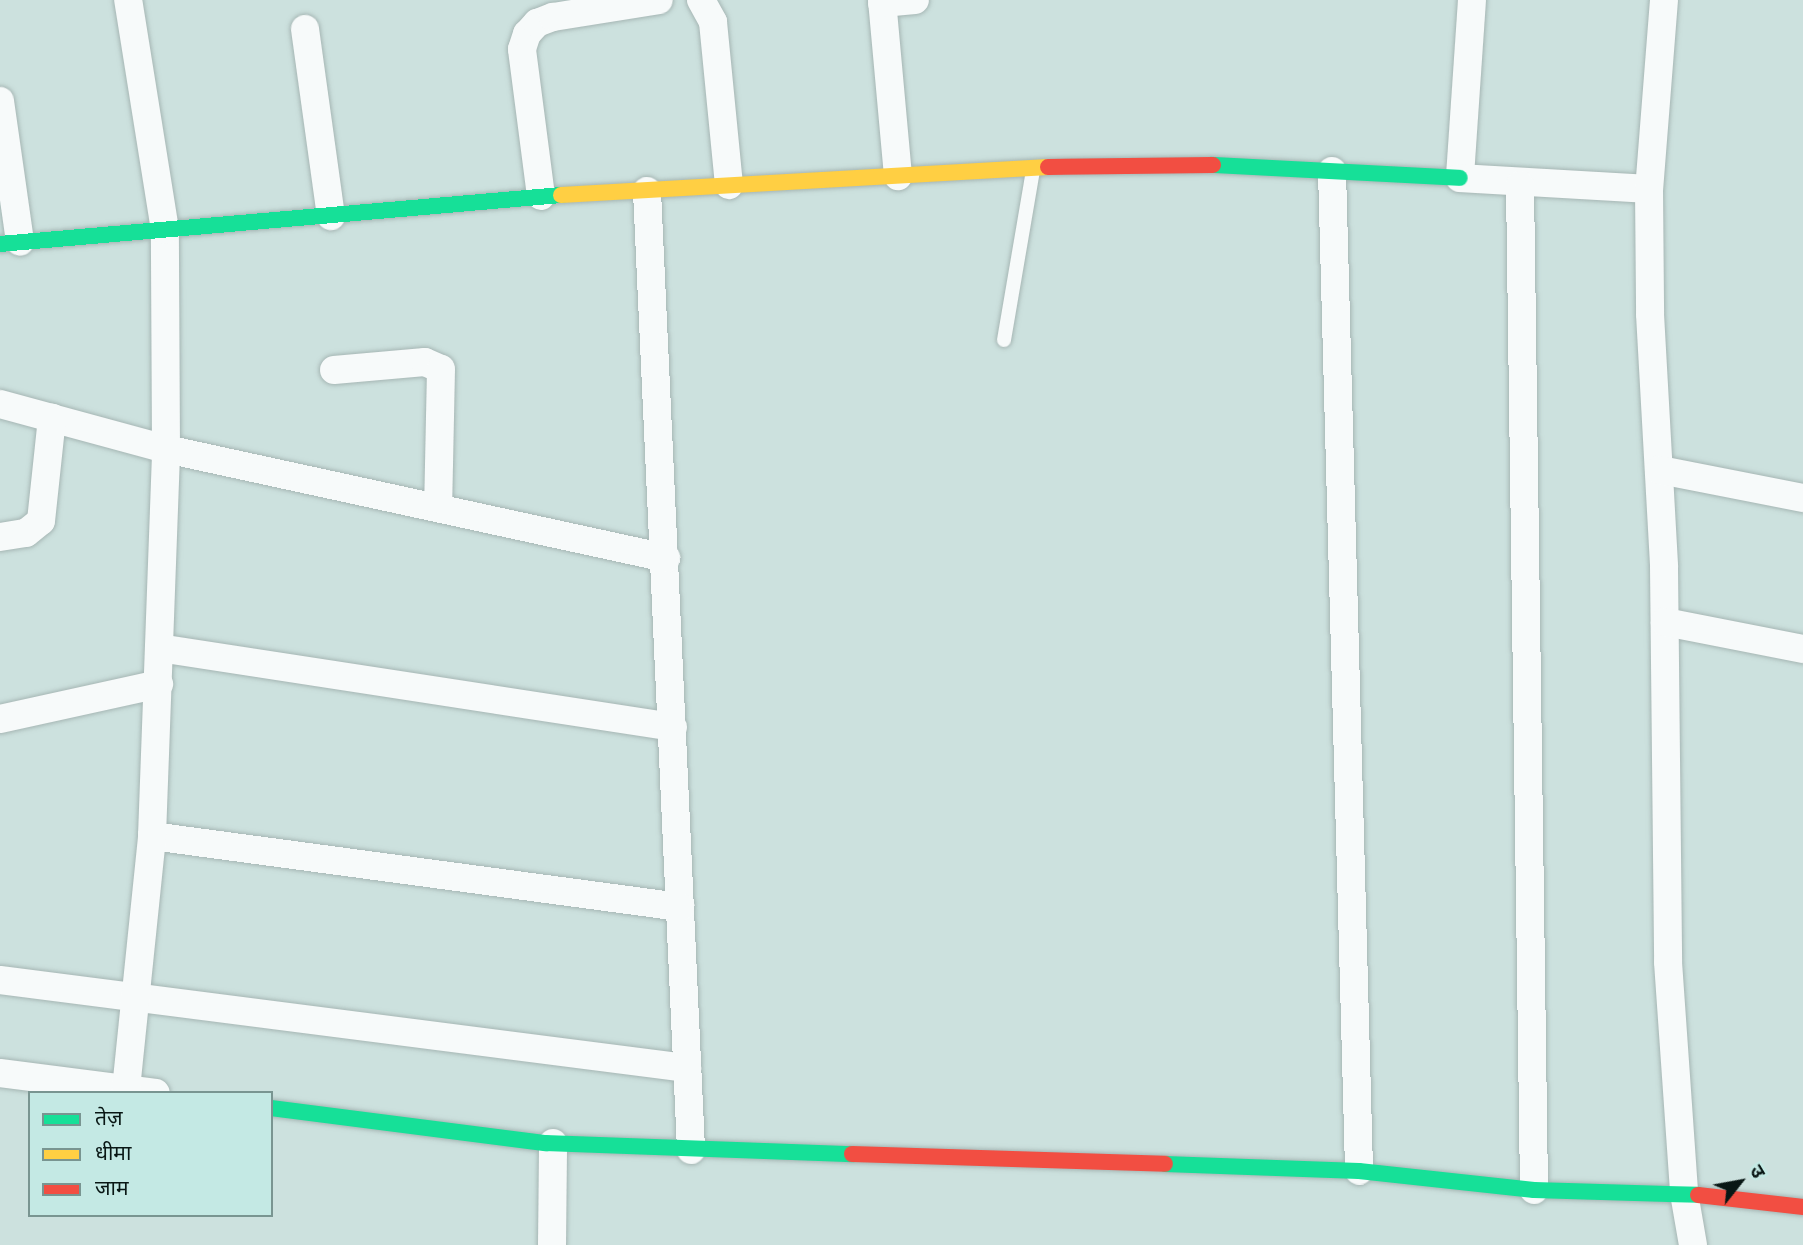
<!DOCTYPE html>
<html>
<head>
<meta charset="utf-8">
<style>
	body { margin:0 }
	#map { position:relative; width:1803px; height:1245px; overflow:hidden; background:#cce1de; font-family:"DejaVu Sans","Noto Sans Devanagari",sans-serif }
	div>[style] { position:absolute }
	.roads { filter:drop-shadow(0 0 2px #a6b6b4) drop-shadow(0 0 2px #a6b6b4) }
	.lane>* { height:14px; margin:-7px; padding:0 7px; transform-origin:7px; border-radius:7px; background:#f7fafa }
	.street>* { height:28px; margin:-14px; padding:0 14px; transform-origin:14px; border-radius:14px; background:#f7fafa }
	.fast>* { height:16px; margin:-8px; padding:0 8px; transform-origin:8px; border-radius:8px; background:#16e098 }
	.slow>* { height:16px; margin:-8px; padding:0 8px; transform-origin:8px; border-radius:8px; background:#ffcf43 }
	.jam>* { height:16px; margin:-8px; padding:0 8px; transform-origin:8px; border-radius:8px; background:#f24e42 }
	span { translate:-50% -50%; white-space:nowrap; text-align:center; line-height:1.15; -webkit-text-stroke:7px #c4e9e4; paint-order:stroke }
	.legend { position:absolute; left:28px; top:1091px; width:245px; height:126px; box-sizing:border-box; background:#c4e9e4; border:2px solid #799591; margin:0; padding:9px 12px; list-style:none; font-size:21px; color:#091715 }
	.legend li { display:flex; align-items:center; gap:14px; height:35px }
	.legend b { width:35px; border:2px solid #799591 }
	.north { position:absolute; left:1705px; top:1147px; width:70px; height:70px; -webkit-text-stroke:5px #c4e9e4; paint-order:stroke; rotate:59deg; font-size:19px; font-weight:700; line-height:28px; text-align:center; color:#091715 }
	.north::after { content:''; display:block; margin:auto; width:24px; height:32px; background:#091715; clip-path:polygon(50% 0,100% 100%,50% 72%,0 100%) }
</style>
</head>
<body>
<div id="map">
	<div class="roads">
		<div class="lane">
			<i style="left:1004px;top:340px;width:172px;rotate:-80.3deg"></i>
		</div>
		<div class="street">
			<i style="left:701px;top:0;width:25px;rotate:61deg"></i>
			<i style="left:713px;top:22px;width:164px;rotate:84.4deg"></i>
			<i style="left:882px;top:0;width:177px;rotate:84.8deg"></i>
			<i style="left:1472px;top:0;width:178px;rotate:93.9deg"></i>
			<i style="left:1460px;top:178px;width:189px;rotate:3.3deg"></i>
			<i style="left:1664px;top:0;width:190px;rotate:94.5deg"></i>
			<i style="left:1649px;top:189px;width:125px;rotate:89.5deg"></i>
			<i style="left:1650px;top:314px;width:253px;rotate:86.8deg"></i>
			<i style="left:1664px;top:567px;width:395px;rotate:89.4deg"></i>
			<i style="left:1668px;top:962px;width:232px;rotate:86deg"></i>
			<i style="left:1684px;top:1193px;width:53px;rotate:80.2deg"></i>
			<i style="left:882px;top:3px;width:33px;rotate:-5deg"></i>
			<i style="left:305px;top:29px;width:189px;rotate:82.1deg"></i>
			<i style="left:0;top:101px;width:142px;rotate:81.9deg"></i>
			<i style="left:1332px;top:171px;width:1000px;rotate:88.45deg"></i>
			<i style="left:1520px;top:185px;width:1005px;rotate:89.2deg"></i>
			<i style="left:647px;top:191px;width:960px;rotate:87.37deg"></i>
			<i style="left:541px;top:196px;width:148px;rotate:-97.4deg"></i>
			<i style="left:522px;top:49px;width:16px;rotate:-72deg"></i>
			<i style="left:527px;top:34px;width:15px;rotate:-48deg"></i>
			<i style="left:537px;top:23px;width:17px;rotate:-21deg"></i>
			<i style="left:553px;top:17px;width:107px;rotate:-9.1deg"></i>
			<i style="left:334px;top:370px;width:91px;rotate:-5deg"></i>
			<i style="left:425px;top:362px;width:17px;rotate:24deg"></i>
			<i style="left:441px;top:369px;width:139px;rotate:91.2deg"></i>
			<i style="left:0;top:404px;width:172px;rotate:15.2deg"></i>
			<i style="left:166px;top:449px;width:512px;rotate:12.3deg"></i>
			<i style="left:1660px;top:470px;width:146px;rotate:11.1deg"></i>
			<i style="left:0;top:537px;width:26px;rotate:-9deg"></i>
			<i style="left:26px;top:533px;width:19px;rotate:-39deg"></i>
			<i style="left:41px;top:521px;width:104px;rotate:-83.9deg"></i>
			<i style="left:1665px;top:622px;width:141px;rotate:11.1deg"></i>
			<i style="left:159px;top:648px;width:520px;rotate:8.74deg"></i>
			<i style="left:0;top:719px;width:163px;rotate:-12.4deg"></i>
			<i style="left:152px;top:836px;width:533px;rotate:7.66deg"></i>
			<i style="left:0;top:980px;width:693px;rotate:7.3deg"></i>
			<i style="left:0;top:1073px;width:157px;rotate:7.3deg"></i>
			<i style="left:126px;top:1089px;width:254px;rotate:-84.1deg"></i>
			<i style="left:152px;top:836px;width:387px;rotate:-87.9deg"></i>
			<i style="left:166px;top:449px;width:219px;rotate:-90.3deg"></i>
			<i style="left:165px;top:230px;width:233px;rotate:-99.1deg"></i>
			<i style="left:552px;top:1245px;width:102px;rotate:-89.4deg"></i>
		</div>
		<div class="fast">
			<i style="left:1213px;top:165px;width:247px;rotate:3deg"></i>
			<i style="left:0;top:244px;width:563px;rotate:-4.99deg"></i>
			<i style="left:271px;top:1108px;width:277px;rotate:7.3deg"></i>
			<i style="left:546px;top:1143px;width:306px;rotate:2.1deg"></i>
			<i style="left:1165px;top:1164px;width:194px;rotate:2.1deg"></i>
			<i style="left:1359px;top:1171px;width:176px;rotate:6.2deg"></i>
			<i style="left:1534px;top:1190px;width:164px;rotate:1.7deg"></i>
		</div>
		<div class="slow">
			<i style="left:561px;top:195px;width:488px;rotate:-3.3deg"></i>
		</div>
		<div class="jam">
			<i style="left:1048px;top:167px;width:165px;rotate:-0.7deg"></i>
			<i style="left:852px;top:1154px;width:313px;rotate:1.8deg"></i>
			<i style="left:1698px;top:1195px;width:106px;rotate:6.5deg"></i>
		</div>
	</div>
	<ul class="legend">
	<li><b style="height:9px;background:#16e098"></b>तेज़</li>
	<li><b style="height:9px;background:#ffcf43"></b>धीमा</li>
	<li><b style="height:9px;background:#f24e42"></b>जाम</li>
	</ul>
	<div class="north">उ</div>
</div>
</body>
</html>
